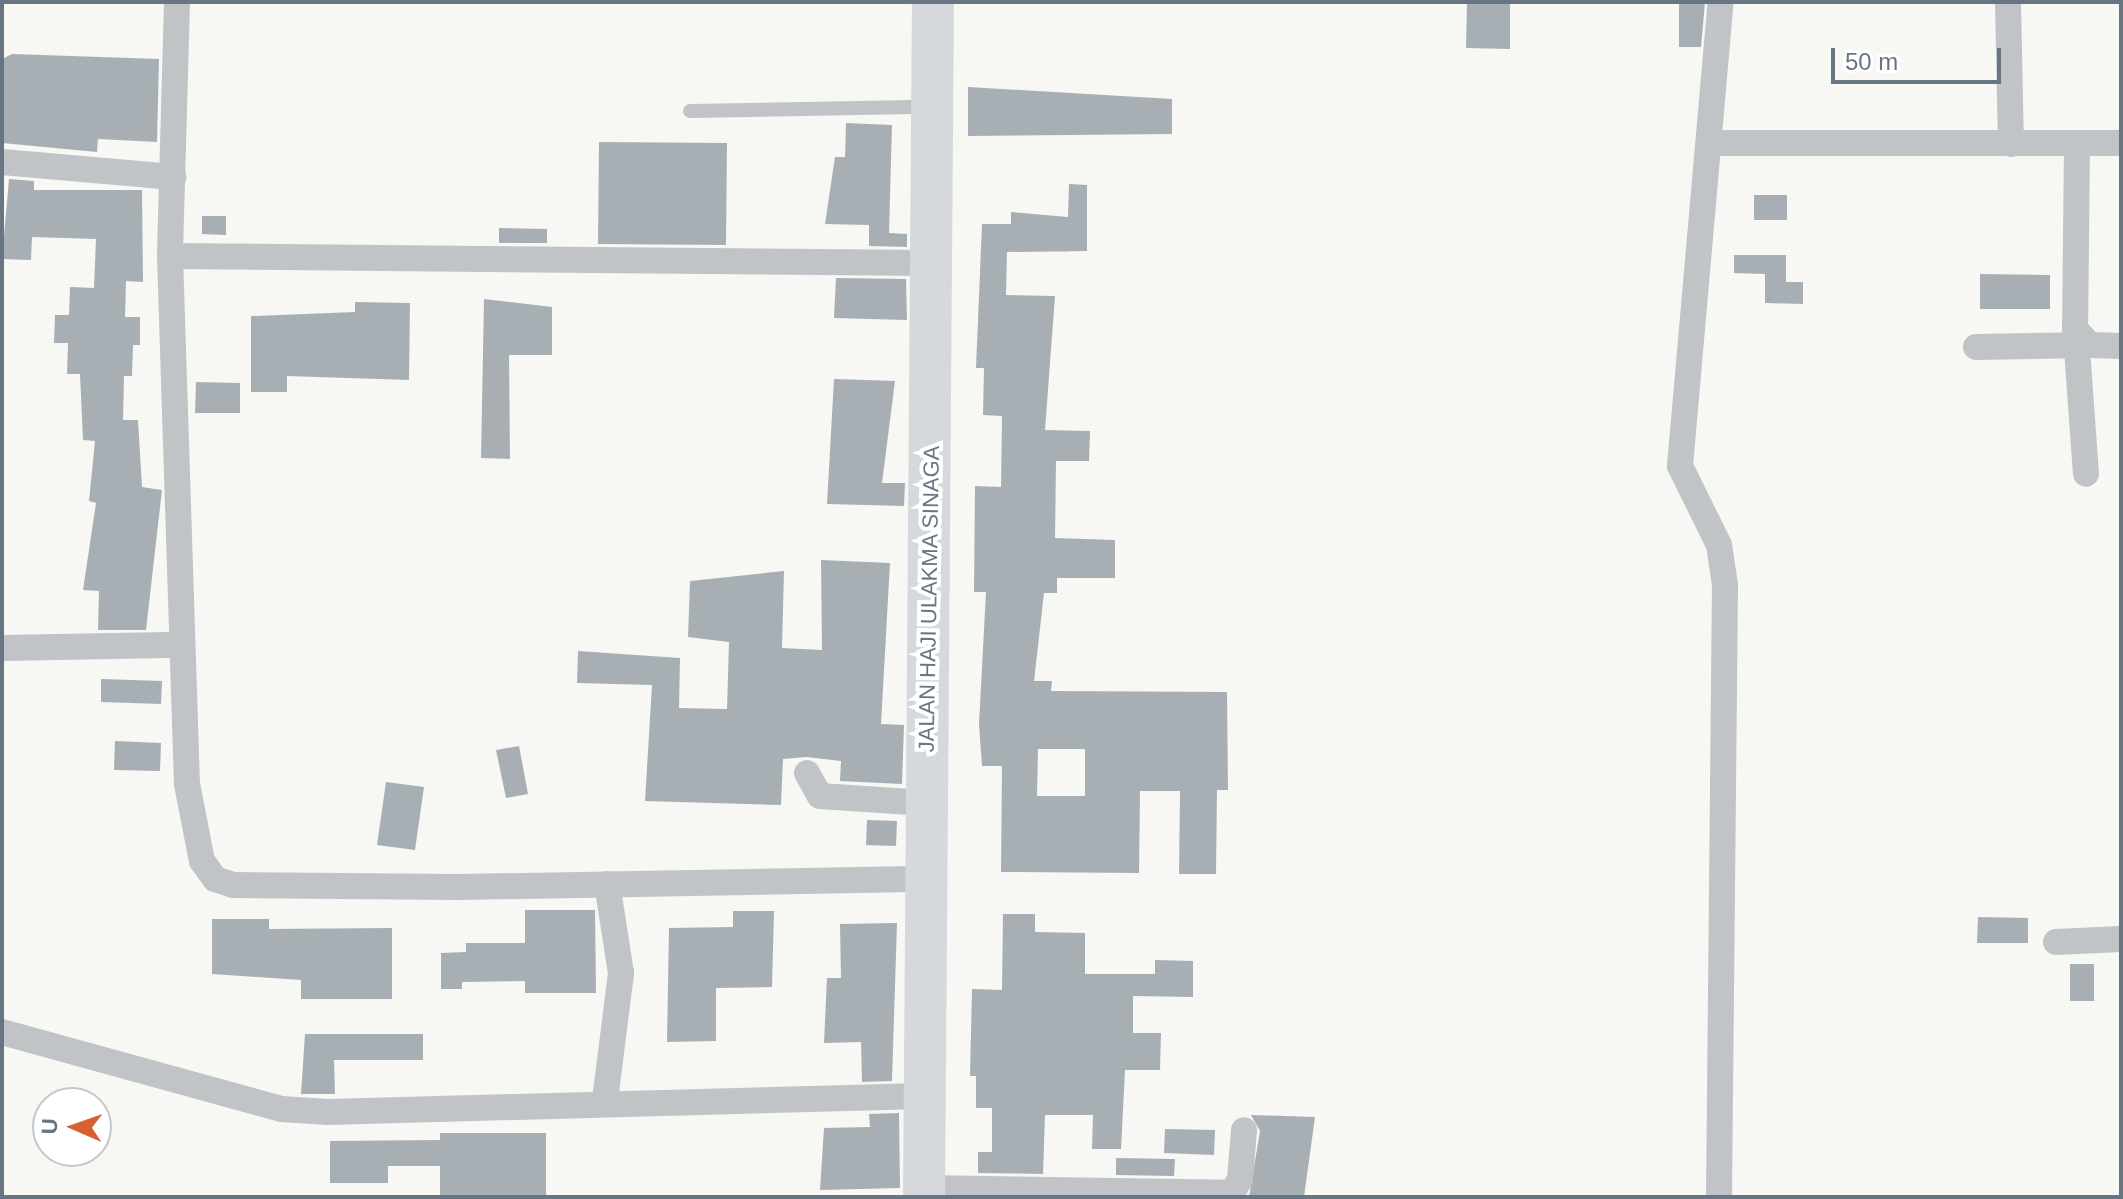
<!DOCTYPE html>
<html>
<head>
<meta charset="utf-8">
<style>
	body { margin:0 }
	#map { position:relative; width:2123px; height:1199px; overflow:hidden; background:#f7f7f4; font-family:Helvetica,sans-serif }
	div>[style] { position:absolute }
	.building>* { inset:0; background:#a8afb4 }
	.lane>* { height:14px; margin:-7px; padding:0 7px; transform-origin:7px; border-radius:7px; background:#c0c4c7 }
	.street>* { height:26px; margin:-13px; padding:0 13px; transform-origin:13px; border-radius:13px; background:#c0c4c7 }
	.primary>* { height:42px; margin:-21px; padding:0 21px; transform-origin:21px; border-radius:21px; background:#d5d9dc }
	span { translate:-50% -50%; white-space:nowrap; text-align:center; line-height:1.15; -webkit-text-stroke:8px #fff; paint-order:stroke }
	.street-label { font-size:22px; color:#687683 }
	.frame { position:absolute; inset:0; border:4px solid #687683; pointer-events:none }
	.north { position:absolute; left:32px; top:1087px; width:80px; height:80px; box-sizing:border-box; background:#fff; border:2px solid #c3c8cd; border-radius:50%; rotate:272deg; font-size:22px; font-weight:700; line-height:32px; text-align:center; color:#687683 }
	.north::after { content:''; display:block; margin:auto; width:28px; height:36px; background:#d85f32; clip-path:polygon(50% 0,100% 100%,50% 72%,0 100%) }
	.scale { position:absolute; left:1831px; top:48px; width:170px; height:36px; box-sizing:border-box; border:4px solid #687683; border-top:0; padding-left:10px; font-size:24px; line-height:28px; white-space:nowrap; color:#687683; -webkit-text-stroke:6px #fff; paint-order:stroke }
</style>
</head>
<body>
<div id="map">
	<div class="building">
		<i style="clip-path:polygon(1467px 2px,1510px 2px,1510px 49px,1466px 48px)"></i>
		<i style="clip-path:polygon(1679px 2px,1705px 2px,1701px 47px,1679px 47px)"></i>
		<i style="clip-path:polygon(12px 54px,159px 59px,157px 142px,98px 139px,97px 152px,2px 143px,2px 59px)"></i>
		<i style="clip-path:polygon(968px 87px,1172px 99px,1172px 134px,968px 136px)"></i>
		<i style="clip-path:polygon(846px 123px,892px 125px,889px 233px,907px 234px,907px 247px,869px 246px,869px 225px,825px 224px,835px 157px,845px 157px)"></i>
		<i style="clip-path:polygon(599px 142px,727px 143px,726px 245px,598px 244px)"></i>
		<i style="clip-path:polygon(9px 179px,34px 181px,34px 190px,142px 190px,143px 282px,126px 281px,125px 317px,140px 317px,140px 345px,133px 345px,132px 376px,124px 376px,123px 420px,138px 420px,142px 487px,162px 490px,146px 630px,98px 630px,99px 591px,83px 590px,96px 503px,89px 501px,95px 441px,83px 440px,80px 374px,67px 374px,68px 343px,54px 343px,55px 315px,69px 315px,70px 287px,94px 288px,96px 239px,32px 237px,31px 260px,2px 259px)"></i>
		<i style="clip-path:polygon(evenodd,1069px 184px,1087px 185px,1087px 251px,1007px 252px,1006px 295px,1055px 296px,1045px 430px,1090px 431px,1089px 461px,1056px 461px,1055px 538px,1115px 540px,1115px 578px,1057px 578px,1057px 593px,1044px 593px,1034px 681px,1052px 681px,1051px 691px,1227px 692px,1228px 790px,1217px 790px,1216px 874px,1179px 874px,1180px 791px,1140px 791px,1139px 873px,1001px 872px,1002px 766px,982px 766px,979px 724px,986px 592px,974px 592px,975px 486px,1001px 487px,1002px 416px,983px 415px,984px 368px,976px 368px,982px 224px,1011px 224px,1011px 212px,1068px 217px,1069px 184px,1038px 749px,1085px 749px,1085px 796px,1037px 796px,1038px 749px)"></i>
		<i style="clip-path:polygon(1754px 195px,1787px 195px,1787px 220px,1754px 220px)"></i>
		<i style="clip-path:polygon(202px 216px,226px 216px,226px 235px,202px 234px)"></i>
		<i style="clip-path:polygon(499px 228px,547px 229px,547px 243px,499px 243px)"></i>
		<i style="clip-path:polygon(1734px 255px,1786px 255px,1786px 282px,1803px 282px,1803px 304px,1765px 303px,1765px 274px,1734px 273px)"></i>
		<i style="clip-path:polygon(1980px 274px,2050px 275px,2050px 309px,1980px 309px)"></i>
		<i style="clip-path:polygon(836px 278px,906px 279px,907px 320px,834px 318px)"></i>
		<i style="clip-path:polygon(484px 299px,552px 307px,552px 355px,509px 355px,510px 459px,481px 458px)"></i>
		<i style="clip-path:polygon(355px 302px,410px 303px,409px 380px,287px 376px,287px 392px,251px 392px,251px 316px,355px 312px)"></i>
		<i style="clip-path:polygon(834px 379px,895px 381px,882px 483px,905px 483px,904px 506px,827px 504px)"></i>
		<i style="clip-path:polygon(196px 382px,240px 383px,240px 413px,195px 413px)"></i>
		<i style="clip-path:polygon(821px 560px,890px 563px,881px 724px,904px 725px,902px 784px,840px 781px,841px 761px,806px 757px,783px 759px,781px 805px,645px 801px,652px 685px,577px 683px,578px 651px,680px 658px,679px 708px,727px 709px,729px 642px,688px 637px,690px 581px,784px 571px,782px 648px,822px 650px)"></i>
		<i style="clip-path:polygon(101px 679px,162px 681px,161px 704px,101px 702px)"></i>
		<i style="clip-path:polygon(115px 741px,161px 743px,160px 771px,114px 770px)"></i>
		<i style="clip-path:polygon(519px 746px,528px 794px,506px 798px,496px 750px)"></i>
		<i style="clip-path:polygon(386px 782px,424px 787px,415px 850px,377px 845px)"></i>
		<i style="clip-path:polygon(867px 820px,897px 821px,896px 846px,866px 845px)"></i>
		<i style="clip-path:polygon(525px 910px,595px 910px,596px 993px,525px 993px,525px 981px,462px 982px,462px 989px,441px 989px,441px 953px,466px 952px,466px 943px,525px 943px)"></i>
		<i style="clip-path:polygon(733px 911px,774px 911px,772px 987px,716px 988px,716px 1041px,667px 1042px,669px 928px,733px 927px)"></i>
		<i style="clip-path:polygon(1003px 914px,1035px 914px,1035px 932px,1085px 933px,1085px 974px,1155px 974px,1155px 960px,1193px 961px,1193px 997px,1133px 996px,1133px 1033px,1161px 1033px,1160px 1070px,1125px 1070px,1121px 1149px,1092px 1149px,1093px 1115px,1045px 1115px,1043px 1174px,978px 1173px,978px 1152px,992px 1152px,992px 1108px,976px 1108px,976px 1076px,970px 1076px,972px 989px,1002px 990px)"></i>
		<i style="clip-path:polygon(1978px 917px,2028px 918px,2028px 943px,1977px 943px)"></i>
		<i style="clip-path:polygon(212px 919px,269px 919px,269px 929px,392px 928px,392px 999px,301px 999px,301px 980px,212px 974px)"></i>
		<i style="clip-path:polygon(897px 923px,892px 1081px,862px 1082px,861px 1042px,824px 1043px,827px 978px,841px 978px,840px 924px)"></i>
		<i style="clip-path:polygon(2070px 964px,2094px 964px,2094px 1001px,2070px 1001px)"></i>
		<i style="clip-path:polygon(305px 1034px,423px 1034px,423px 1060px,334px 1060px,335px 1094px,301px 1094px)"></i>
		<i style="clip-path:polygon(899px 1113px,900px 1188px,820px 1190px,824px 1128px,870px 1127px,869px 1114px)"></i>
		<i style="clip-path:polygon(1251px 1115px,1315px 1117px,1304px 1197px,1249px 1197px,1260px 1131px)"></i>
		<i style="clip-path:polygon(1165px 1129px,1215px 1130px,1214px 1155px,1164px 1153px)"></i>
		<i style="clip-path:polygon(440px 1133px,546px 1133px,546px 1195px,440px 1195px,440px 1166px,388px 1166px,388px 1183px,330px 1183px,330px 1141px,440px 1140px)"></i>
		<i style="clip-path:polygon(1116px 1158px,1175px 1159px,1174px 1176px,1116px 1175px)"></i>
	</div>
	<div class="lane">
		<i style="left:690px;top:111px;width:238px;rotate:-1deg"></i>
	</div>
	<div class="street">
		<i style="left:177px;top:2px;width:254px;rotate:91.6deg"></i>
		<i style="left:170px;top:256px;width:761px;rotate:0.53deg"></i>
		<i style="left:2008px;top:2px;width:142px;rotate:88.8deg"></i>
		<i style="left:1711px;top:143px;width:410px"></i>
		<i style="left:2077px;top:144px;width:185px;rotate:90.6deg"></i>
		<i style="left:2075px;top:329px;width:22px;rotate:47deg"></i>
		<i style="left:2090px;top:345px;width:31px;rotate:2deg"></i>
		<i style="left:2px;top:162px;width:172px;rotate:5deg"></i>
		<i style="left:170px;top:256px;width:528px;rotate:88.16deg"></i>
		<i style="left:187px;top:784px;width:78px;rotate:79deg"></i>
		<i style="left:202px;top:861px;width:22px;rotate:54deg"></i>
		<i style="left:215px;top:879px;width:19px;rotate:18deg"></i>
		<i style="left:233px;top:885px;width:225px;rotate:0.5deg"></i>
		<i style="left:458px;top:887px;width:469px;rotate:-1deg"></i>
		<i style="left:1976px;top:347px;width:114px;rotate:-1deg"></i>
		<i style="left:2077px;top:349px;width:125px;rotate:85.9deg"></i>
		<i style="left:2px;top:648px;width:180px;rotate:-1deg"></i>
		<i style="left:807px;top:773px;width:26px;rotate:61deg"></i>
		<i style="left:820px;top:796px;width:106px;rotate:3.8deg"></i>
		<i style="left:2056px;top:942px;width:65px;rotate:-2.6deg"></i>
		<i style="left:2px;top:1032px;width:289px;rotate:15.4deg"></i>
		<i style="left:281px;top:1109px;width:47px;rotate:3.7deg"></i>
		<i style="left:328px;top:1112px;width:597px;rotate:-1.54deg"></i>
		<i style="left:605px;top:1100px;width:128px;rotate:-82.8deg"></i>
		<i style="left:621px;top:973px;width:90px;rotate:-98.9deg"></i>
		<i style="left:924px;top:1188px;width:308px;rotate:0.9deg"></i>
		<i style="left:1232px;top:1193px;width:16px;rotate:-60deg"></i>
		<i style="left:1240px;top:1179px;width:49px;rotate:-85.3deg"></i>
		<i style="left:1719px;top:1197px;width:612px;rotate:-89.44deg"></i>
		<i style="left:1725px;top:585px;width:40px;rotate:-98.5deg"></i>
		<i style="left:1719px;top:545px;width:88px;rotate:-116.3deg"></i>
		<i style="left:1680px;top:466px;width:466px;rotate:-85deg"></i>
	</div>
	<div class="primary">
		<i style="left:924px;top:1197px;width:1195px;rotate:-89.57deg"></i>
	</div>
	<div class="street-label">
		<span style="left:929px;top:599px;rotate:-89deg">JALAN HAJI ULAKMA SINAGA</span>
	</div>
	<div class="frame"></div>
	<div class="north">U</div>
	<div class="scale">50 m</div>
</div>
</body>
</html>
